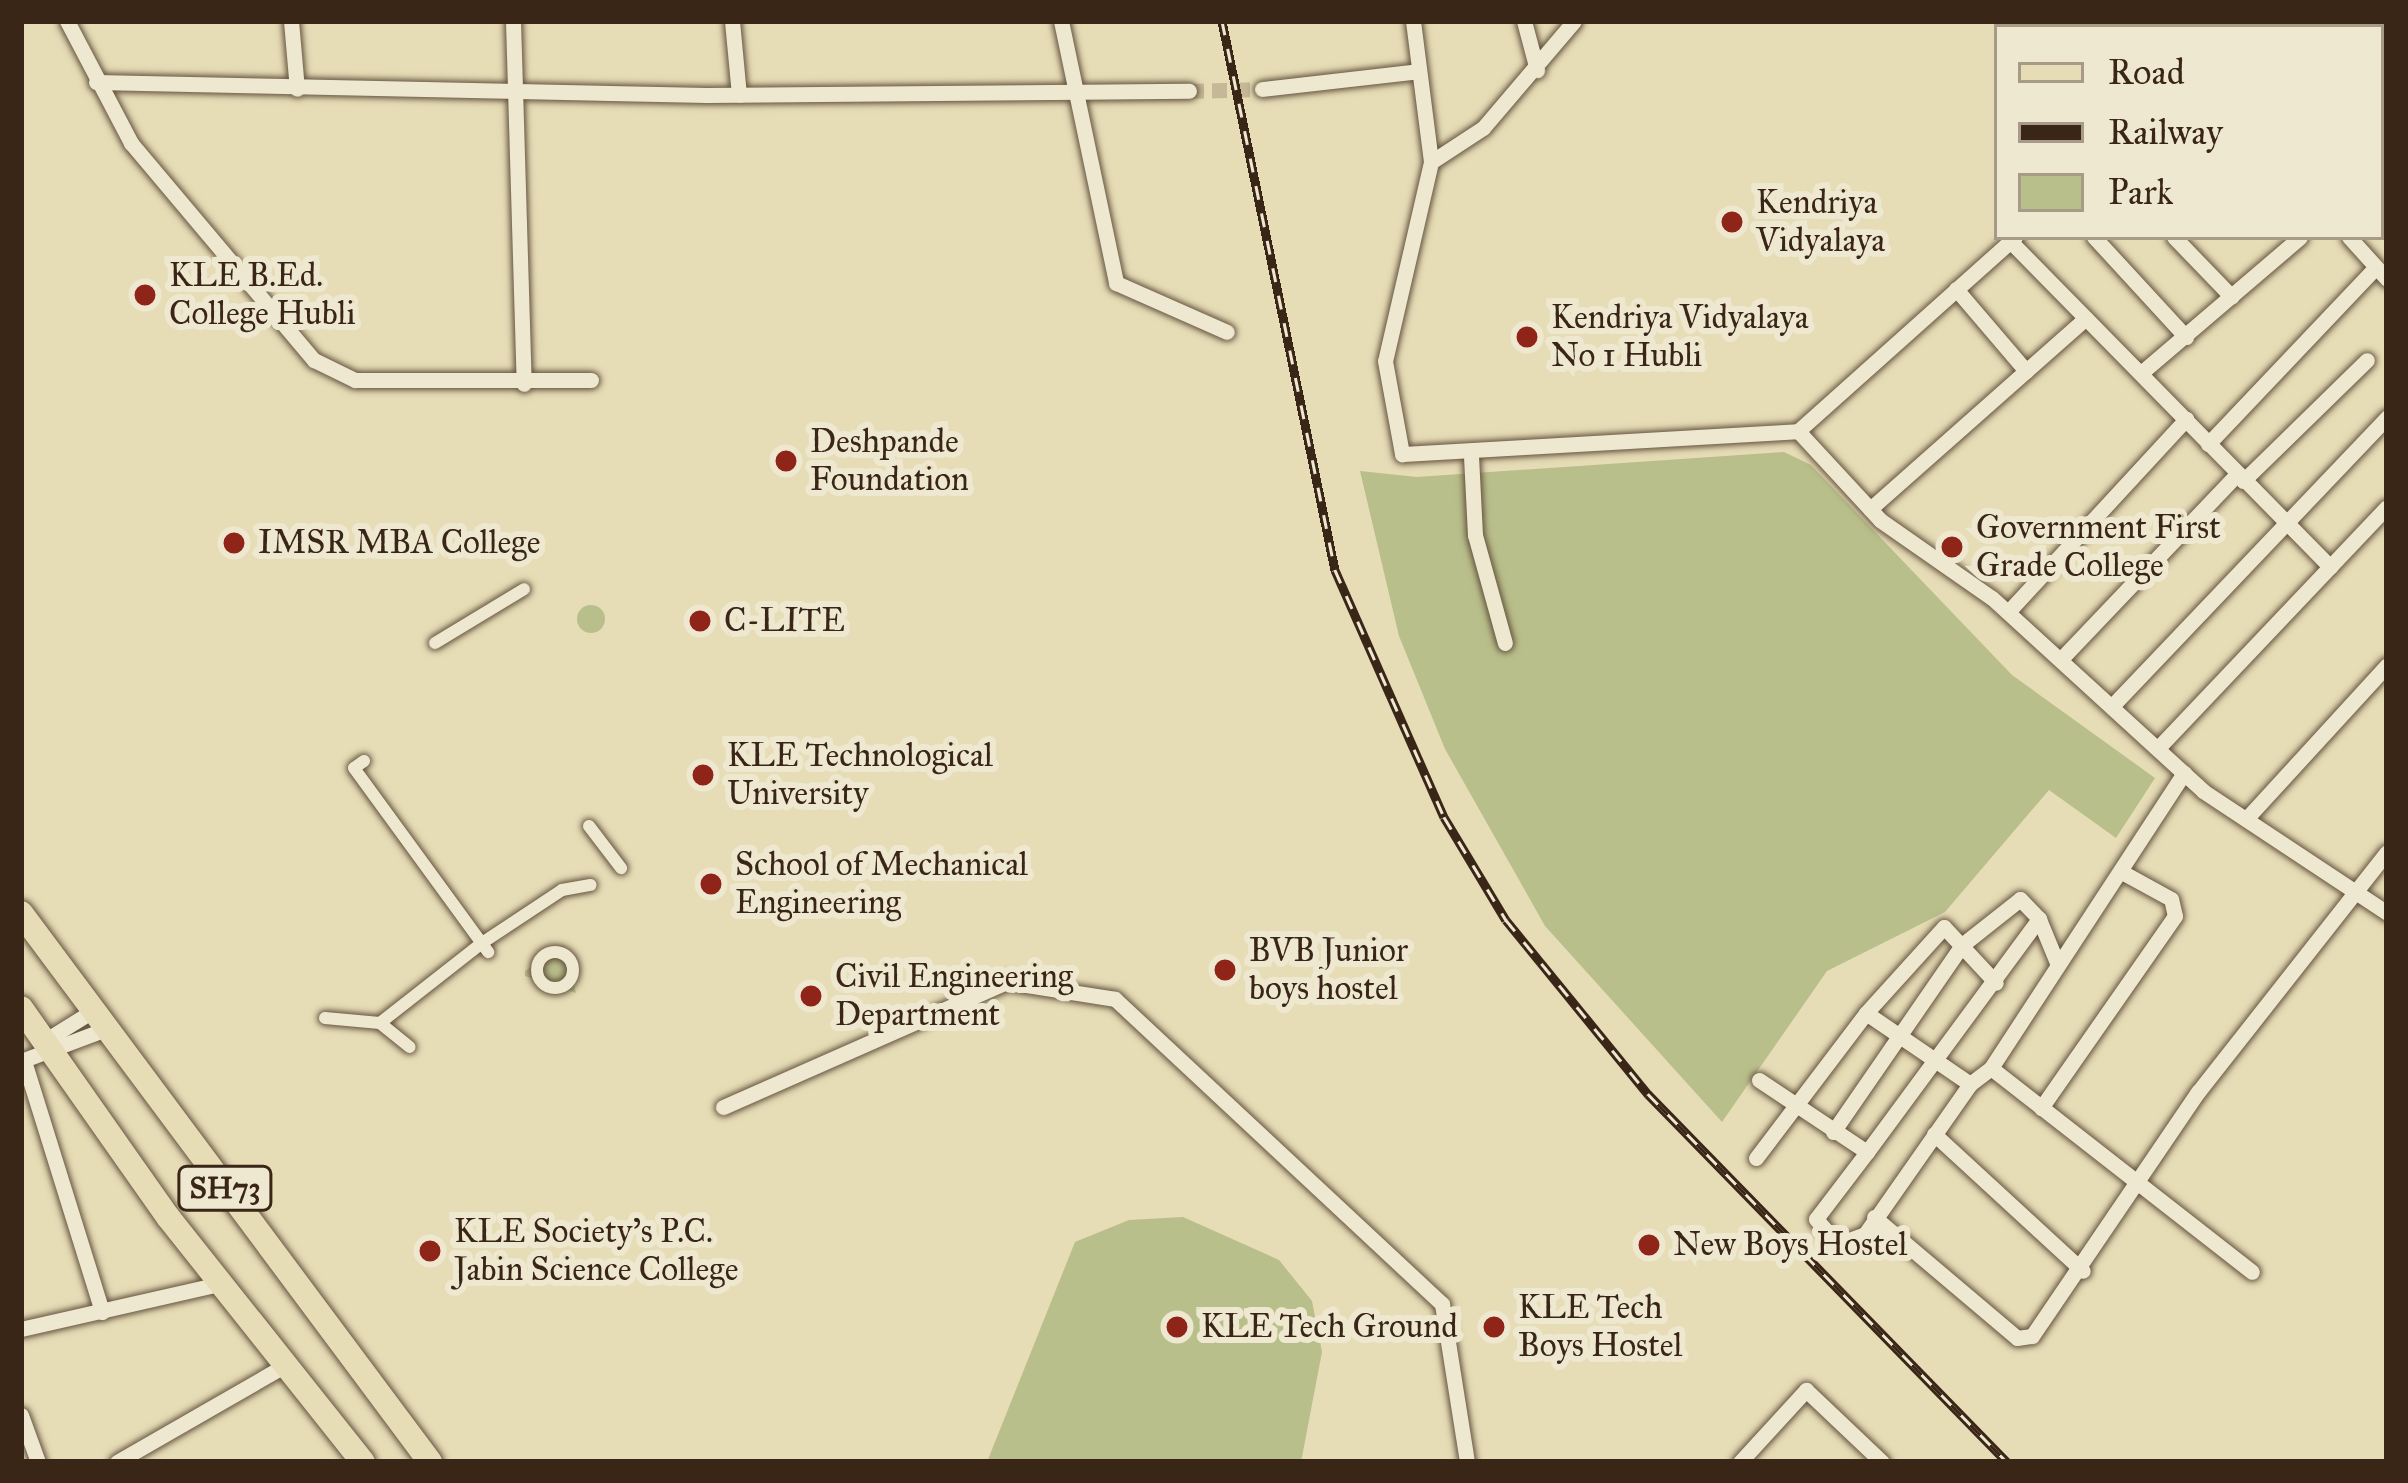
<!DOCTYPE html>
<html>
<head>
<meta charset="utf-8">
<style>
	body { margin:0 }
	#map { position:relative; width:2408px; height:1483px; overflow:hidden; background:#e6dcb6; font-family:"IM FELL Great Primer",serif }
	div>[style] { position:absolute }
	.green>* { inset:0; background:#b9bf8b }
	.round { border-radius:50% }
	.minor-tunnel>* { height:15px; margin-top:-7.5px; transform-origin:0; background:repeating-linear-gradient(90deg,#c4b896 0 15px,transparent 0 23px) }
	.roads { filter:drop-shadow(0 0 3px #65543f) drop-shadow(0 0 3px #65543f) }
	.pedestrian>* { height:12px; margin:-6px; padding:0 6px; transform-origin:6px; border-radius:6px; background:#efe8d0 }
	.pedestrian>.ring { margin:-6px; padding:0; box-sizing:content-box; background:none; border:12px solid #efe8d0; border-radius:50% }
	.minor>* { height:15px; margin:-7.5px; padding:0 7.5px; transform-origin:7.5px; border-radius:7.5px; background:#efe8d0 }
	.primary>* { height:24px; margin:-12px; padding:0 12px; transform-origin:12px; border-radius:12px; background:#e6dcb6 }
	.rail>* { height:9px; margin-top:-4.5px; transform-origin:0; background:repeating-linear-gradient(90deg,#efe8d0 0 14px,#3a2617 0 28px); box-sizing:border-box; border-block:3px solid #3a2617 }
	.dots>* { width:33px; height:33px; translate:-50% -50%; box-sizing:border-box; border:6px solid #efe8d0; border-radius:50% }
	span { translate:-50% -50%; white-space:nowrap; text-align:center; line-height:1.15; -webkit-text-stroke:12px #efe8d0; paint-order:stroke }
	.shield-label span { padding:3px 9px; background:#efe8d0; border:3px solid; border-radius:9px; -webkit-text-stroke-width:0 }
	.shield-label { font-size:30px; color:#3a2617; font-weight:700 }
	.poi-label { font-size:33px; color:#3a2617 }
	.left { translate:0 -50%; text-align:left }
	.frame { position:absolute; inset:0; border:24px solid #3a2617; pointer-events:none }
	.legend { position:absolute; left:1994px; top:24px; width:390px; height:216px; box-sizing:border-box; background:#efe8d0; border:3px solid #a79a86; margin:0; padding:15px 21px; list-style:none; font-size:36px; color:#3a2617 }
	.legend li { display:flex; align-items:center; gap:24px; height:60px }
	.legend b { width:60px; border:3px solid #a79a86 }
</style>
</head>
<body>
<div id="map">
	<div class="green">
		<i style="clip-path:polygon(1784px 452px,1811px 465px,2012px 675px,2155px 778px,2116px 838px,2049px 790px,1945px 912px,1827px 971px,1722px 1122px,1545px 926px,1445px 749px,1399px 636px,1360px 471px,1417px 477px)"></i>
		<i class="round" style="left:577px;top:605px;width:28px;height:28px"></i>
		<i style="clip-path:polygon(564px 945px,576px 993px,525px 976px,525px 971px)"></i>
		<i style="clip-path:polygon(1183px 1217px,1279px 1260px,1312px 1301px,1322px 1352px,1301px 1462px,987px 1462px,1075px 1242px,1129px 1220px)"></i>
	</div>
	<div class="minor-tunnel">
		<i style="left:1189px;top:91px;width:73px;rotate:-1.6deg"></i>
	</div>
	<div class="roads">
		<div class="pedestrian">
			<i style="left:435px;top:643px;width:104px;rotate:-31.2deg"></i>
			<i style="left:364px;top:761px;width:12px;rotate:145deg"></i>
			<i style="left:354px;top:768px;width:228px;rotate:53.9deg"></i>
			<i style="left:589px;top:826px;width:53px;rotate:52.7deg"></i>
			<i style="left:482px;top:943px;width:96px;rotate:-33.5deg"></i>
			<i style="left:562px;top:890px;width:29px;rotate:-10deg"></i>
			<i class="ring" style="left:537px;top:952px;width:24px;height:24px"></i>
			<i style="left:325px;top:1018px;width:55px;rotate:5.2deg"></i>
			<i style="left:380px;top:1023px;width:130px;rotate:-38.1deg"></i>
			<i style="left:380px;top:1023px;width:38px;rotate:39deg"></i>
		</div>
		<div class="minor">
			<i style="left:67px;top:21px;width:138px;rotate:62.3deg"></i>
			<i style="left:131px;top:143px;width:284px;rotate:49.9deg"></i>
			<i style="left:314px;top:360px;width:46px;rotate:26deg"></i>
			<i style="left:355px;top:380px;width:236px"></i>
			<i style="left:291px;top:21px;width:68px;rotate:85deg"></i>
			<i style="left:513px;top:21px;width:363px;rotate:88.3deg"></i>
			<i style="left:732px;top:21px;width:74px;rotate:84.6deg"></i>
			<i style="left:1061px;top:21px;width:268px;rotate:78.1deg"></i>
			<i style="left:1116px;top:283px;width:121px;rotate:23.8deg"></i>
			<i style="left:1413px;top:21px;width:142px;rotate:82.7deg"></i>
			<i style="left:1431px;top:162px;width:204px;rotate:103deg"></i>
			<i style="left:1385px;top:361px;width:95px;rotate:79.6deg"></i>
			<i style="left:1402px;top:454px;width:397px;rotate:-3.3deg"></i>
			<i style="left:1798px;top:431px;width:291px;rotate:-41.8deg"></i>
			<i style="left:1524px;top:21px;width:51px;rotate:75.1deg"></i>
			<i style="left:2176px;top:21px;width:12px;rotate:31deg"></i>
			<i style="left:96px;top:82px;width:611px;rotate:1.22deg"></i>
			<i style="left:707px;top:95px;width:482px;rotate:-0.5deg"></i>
			<i style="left:1262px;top:89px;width:158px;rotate:-6.5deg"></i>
			<i style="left:2381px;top:133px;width:7px;rotate:27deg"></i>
			<i style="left:1431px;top:162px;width:62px;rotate:-33.2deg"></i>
			<i style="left:1483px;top:128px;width:140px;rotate:-49.6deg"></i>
			<i style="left:2094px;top:237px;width:136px;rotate:47.4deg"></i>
			<i style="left:2174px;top:237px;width:83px;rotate:46deg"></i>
			<i style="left:2349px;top:237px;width:57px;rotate:47.9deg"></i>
			<i style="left:2010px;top:241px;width:457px;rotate:45.5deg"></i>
			<i style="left:1956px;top:289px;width:108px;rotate:49.5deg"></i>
			<i style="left:2141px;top:373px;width:209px;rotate:-40.5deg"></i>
			<i style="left:1798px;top:431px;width:121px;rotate:47.3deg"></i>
			<i style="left:1880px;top:520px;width:136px;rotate:34.9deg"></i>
			<i style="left:1992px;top:598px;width:286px;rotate:42.4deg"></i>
			<i style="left:2203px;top:791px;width:221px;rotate:33.5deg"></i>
			<i style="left:2208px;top:444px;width:243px;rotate:-46.5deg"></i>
			<i style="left:1471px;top:456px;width:79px;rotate:87.1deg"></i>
			<i style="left:1475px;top:535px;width:112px;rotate:74.5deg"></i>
			<i style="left:2243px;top:481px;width:173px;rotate:-44.3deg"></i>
			<i style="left:1870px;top:509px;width:288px;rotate:-41.5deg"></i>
			<i style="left:2008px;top:612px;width:263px;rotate:-47.3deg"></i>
			<i style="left:2061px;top:659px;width:253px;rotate:-46.4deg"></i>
			<i style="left:2112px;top:706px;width:399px;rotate:-46.4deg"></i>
			<i style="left:2158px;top:748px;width:332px;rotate:-46.5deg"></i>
			<i style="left:2184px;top:773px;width:353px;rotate:123.2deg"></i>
			<i style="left:1991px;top:1068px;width:331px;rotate:38deg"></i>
			<i style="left:2246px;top:819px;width:209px;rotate:-47.5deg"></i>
			<i style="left:1866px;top:1013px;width:116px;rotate:-47.8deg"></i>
			<i style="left:1944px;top:927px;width:76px;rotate:47.1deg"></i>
			<i style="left:41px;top:1043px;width:59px;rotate:-31.8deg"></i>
			<i style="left:21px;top:1061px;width:88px;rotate:-20.7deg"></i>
			<i style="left:24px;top:1061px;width:263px;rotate:72.7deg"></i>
			<i style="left:1759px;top:1080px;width:130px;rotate:33.7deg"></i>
			<i style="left:1867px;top:1152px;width:84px;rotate:127.3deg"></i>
			<i style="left:1816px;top:1219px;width:33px;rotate:49deg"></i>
			<i style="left:1838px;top:1244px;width:29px;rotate:-20deg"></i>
			<i style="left:1865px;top:1234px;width:183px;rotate:-55deg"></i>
			<i style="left:723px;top:1107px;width:310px;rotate:-23.8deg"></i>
			<i style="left:1007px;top:982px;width:109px;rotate:8.9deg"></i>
			<i style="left:1115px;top:999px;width:447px;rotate:43deg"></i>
			<i style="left:1442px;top:1304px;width:160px;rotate:81deg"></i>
			<i style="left:2041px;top:1108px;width:234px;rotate:-55.1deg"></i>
			<i style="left:2175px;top:916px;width:17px;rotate:-103deg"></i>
			<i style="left:2171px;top:899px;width:58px;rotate:-151.2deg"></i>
			<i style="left:1833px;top:1132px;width:227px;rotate:-55.4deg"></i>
			<i style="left:1962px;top:945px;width:74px;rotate:-38.4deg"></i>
			<i style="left:2020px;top:899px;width:28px;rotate:46deg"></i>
			<i style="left:1934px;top:1134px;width:202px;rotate:42.6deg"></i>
			<i style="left:1867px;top:1152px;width:290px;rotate:-53.6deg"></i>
			<i style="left:2039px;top:919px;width:50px;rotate:67.6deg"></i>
			<i style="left:1756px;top:1158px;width:182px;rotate:-52.8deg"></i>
			<i style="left:1866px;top:1013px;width:126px;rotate:34.3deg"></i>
			<i style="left:1970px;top:1084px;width:26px;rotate:-37deg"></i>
			<i style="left:1874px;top:1217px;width:187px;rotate:40.2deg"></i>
			<i style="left:2017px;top:1338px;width:15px;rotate:-8deg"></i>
			<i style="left:2032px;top:1336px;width:295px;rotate:-55.8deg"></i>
			<i style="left:2198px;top:1092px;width:305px;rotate:-51.8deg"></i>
			<i style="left:21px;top:1329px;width:207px;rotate:-12.8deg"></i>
			<i style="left:21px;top:1415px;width:50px;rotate:70.1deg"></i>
			<i style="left:117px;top:1462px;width:195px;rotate:-29.9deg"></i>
			<i style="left:1740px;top:1462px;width:98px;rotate:-47.5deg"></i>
			<i style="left:1806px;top:1390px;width:105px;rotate:43.5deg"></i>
		</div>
		<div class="primary">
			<i style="left:21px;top:913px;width:685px;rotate:53.31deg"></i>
			<i style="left:21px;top:1008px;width:256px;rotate:54.9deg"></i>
			<i style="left:168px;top:1217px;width:313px;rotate:51.5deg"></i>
		</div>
	</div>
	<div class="rail">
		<i style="left:1222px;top:21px;width:561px;rotate:78.37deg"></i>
		<i style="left:1335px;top:570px;width:270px;rotate:66.2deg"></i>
		<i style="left:1444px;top:817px;width:120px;rotate:59deg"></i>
		<i style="left:1506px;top:920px;width:225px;rotate:50.8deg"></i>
		<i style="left:1648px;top:1094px;width:514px;rotate:45.71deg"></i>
	</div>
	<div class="dots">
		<i style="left:1732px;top:222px;background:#8f2418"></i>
		<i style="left:145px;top:295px;background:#8f2418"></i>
		<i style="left:1527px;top:337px;background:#8f2418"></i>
		<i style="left:786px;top:461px;background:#8f2418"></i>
		<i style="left:234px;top:543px;background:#8f2418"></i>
		<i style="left:1952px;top:547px;background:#8f2418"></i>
		<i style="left:700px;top:621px;background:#8f2418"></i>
		<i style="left:703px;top:775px;background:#8f2418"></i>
		<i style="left:711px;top:884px;background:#8f2418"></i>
		<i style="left:1225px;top:970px;background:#8f2418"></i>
		<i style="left:811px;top:996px;background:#8f2418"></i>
		<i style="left:1649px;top:1245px;background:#8f2418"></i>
		<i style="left:430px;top:1251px;background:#8f2418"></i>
		<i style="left:1177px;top:1327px;background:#8f2418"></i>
		<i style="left:1494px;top:1327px;background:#8f2418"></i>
	</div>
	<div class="shield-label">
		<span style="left:225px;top:1188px">SH73</span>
	</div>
	<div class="poi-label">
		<span class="left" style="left:1756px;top:222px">Kendriya<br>Vidyalaya</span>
		<span class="left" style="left:169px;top:295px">KLE B.Ed.<br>College Hubli</span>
		<span class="left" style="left:1551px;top:337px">Kendriya Vidyalaya<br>No 1 Hubli</span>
		<span class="left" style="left:810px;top:461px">Deshpande<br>Foundation</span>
		<span class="left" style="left:1976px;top:547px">Government First<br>Grade College</span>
		<span class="left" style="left:258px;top:543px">IMSR MBA College</span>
		<span class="left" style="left:724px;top:621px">C-LITE</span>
		<span class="left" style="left:727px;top:775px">KLE Technological<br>University</span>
		<span class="left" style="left:735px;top:884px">School of Mechanical<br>Engineering</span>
		<span class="left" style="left:1249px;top:970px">BVB Junior<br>boys hostel</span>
		<span class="left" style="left:835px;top:996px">Civil Engineering<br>Department</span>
		<span class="left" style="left:454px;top:1251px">KLE Society's P.C.<br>Jabin Science College</span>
		<span class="left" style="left:1673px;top:1245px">New Boys Hostel</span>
		<span class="left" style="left:1518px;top:1327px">KLE Tech<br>Boys Hostel</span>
		<span class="left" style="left:1201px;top:1327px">KLE Tech Ground</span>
	</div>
	<div class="frame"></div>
	<ul class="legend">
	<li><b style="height:15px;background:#e6dcb6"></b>Road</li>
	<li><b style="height:15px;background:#3a2617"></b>Railway</li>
	<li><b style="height:33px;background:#b9bf8b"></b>Park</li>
	</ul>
</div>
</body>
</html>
